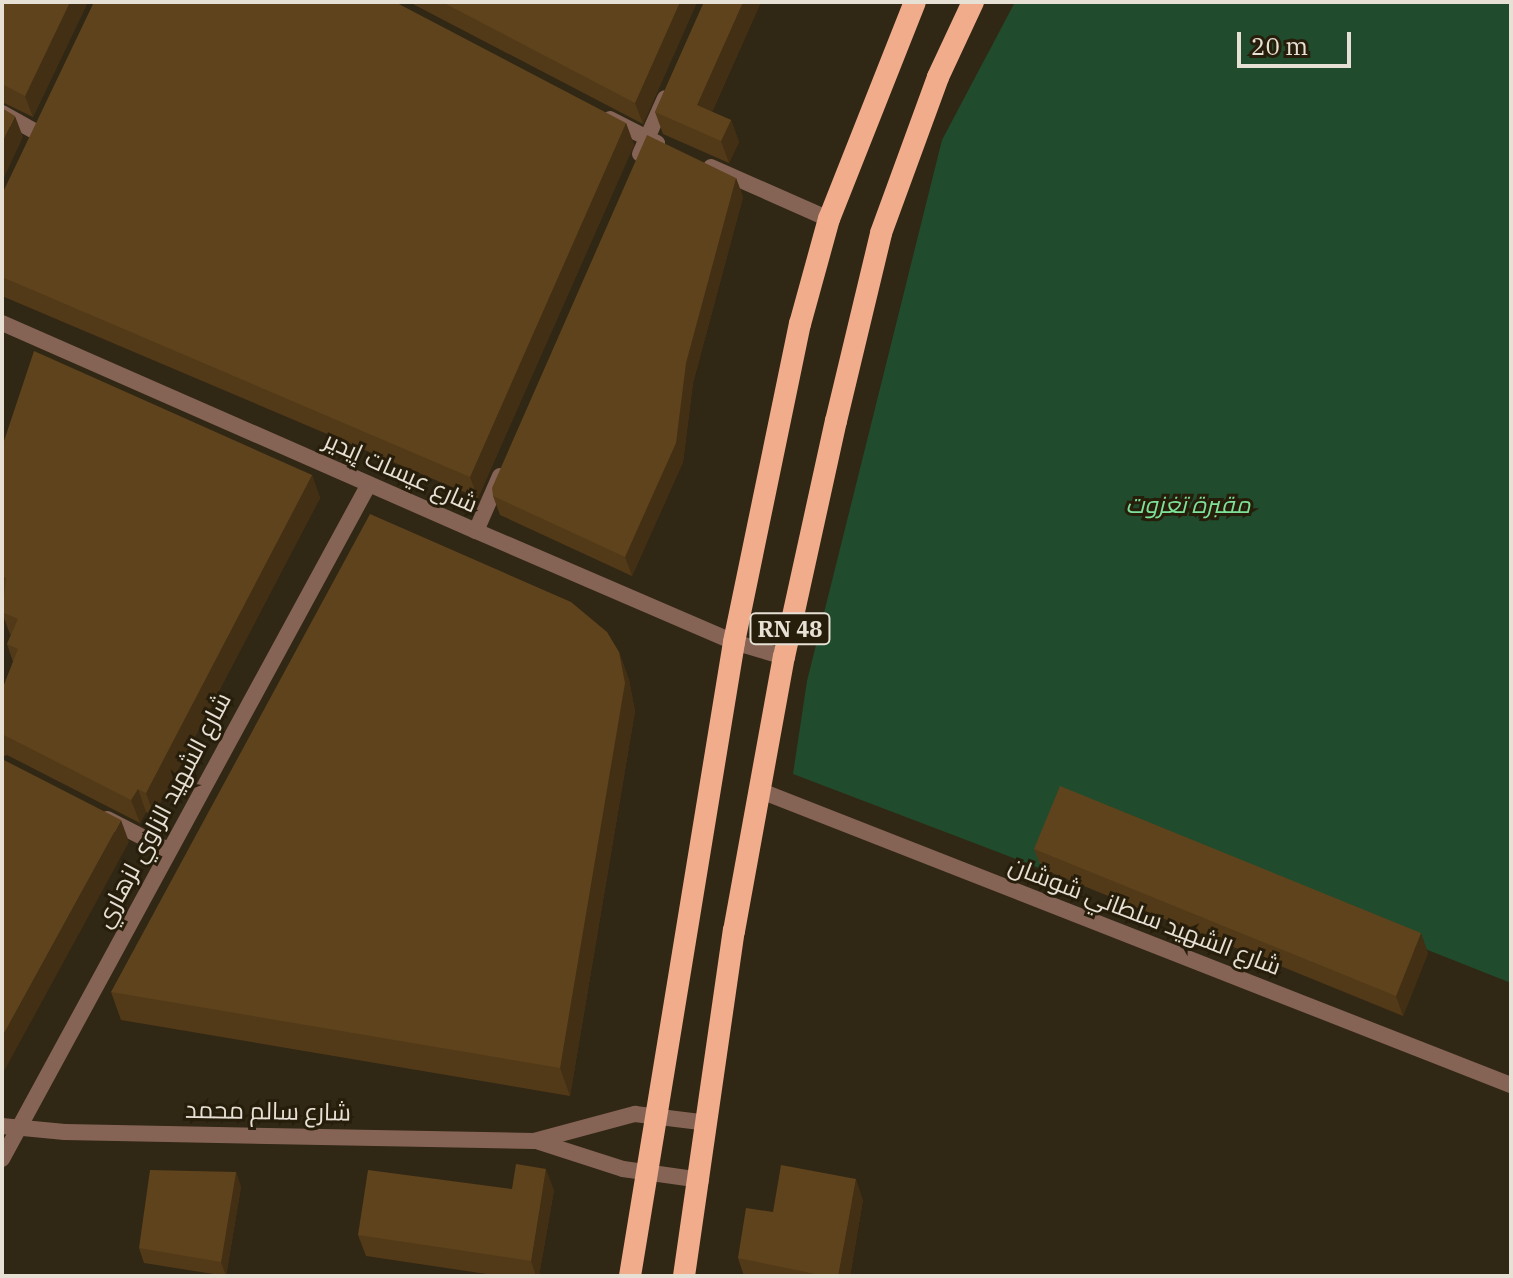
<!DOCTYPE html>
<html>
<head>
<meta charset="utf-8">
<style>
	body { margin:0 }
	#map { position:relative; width:1513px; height:1278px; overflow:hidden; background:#312715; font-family:"IBM Plex Serif",Cairo,serif }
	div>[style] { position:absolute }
	.green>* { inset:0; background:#204b2c }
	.minor>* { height:16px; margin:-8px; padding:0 8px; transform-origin:8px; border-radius:8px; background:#866455 }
	.tertiary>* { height:16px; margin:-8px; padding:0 8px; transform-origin:8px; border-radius:8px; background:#866455 }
	.trunk>* { height:22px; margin:-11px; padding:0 11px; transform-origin:11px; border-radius:11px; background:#f1ac8c }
	.wall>* { inset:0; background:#523a18 }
	.shaded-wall>* { inset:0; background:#422f14 }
	.building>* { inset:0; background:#5f431c }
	span { translate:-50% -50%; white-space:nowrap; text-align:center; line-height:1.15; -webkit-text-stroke:6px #271d0b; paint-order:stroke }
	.shield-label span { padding:2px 6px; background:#271d0b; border:2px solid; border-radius:6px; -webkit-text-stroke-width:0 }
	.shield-label { font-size:22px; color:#e7e0d5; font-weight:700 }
	.street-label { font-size:24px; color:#e7e0d5 }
	.park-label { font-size:24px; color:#7de298; font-style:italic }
	.frame { position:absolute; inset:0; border:4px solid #e7e0d5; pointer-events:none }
	.scale { position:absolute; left:1237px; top:32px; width:114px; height:36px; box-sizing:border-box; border:4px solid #e7e0d5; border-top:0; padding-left:10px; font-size:24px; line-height:28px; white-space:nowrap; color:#e7e0d5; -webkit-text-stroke:6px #271d0b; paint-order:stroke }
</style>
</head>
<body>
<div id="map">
	<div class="green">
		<i style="clip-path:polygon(1015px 2px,1511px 2px,1511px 983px,1067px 807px,1042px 869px,793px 774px,807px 681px,942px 140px)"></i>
	</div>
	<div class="minor">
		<i style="left:2px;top:113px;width:41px;rotate:29.1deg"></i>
		<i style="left:610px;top:119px;width:53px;rotate:27.1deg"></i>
		<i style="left:640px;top:154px;width:61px;rotate:-65.9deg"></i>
		<i style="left:711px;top:167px;width:129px;rotate:23.8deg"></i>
		<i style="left:2px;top:323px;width:518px;rotate:23.69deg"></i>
		<i style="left:476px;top:531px;width:281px;rotate:23.3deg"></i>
		<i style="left:734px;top:642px;width:52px;rotate:16.7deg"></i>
		<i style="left:476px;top:531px;width:60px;rotate:-66.4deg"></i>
		<i style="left:107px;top:819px;width:68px;rotate:26.9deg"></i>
		<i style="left:2px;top:1159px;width:768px;rotate:-61.47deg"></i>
	</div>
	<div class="tertiary">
		<i style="left:761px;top:791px;width:806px;rotate:21.41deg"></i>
		<i style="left:2px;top:1126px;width:63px;rotate:5.4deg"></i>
		<i style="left:65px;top:1132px;width:469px;rotate:1.1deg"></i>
		<i style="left:534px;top:1141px;width:105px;rotate:-15deg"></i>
		<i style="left:635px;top:1114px;width:74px;rotate:7deg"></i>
		<i style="left:536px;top:1141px;width:91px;rotate:17.8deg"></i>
		<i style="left:623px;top:1169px;width:79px;rotate:8deg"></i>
	</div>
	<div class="trunk">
		<i style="left:630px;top:1276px;width:642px;rotate:-80.68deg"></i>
		<i style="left:734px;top:642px;width:325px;rotate:-78.3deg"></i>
		<i style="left:800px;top:324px;width:109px;rotate:-74.6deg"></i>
		<i style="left:829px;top:219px;width:233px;rotate:-68.4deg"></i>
		<i style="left:684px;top:1276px;width:349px;rotate:-81.8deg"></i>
		<i style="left:734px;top:931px;width:279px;rotate:-79.7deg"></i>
		<i style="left:784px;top:657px;width:242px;rotate:-77.6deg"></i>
		<i style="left:836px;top:421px;width:193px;rotate:-76.5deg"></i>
		<i style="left:881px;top:233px;width:166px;rotate:-69.9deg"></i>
		<i style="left:938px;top:77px;width:83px;rotate:-65deg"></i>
	</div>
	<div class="wall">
		<i style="clip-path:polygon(2px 2px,88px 2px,33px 117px,2px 102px)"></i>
		<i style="clip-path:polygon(409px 2px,697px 2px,643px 124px)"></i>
		<i style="clip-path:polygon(704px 2px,761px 2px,712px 112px,731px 120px,739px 142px,729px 163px,663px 134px,655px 112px)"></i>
		<i style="clip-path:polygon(626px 123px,634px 145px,478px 498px,2px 296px,2px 191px)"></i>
		<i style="clip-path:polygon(736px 178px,743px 197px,693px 383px,683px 462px,632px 576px,500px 515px,493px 496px)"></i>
		<i style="clip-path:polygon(2px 447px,312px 475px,320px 498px,154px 815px,146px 812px,140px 823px,7px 755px,2px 757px,2px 690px,13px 662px,7px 644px,11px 635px,10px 634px,2px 613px,4px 596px,2px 596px)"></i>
		<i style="clip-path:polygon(619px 652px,629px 680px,635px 711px,570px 1096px,121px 1020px,111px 992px)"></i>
		<i style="clip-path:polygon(1034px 849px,1428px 953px,1403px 1016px,1042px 869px)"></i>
		<i style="clip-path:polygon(236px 1172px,241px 1187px,226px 1276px,144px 1263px,139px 1248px)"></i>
		<i style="clip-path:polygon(512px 1189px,554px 1190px,539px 1276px,500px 1276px,366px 1256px,358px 1235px)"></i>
		<i style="clip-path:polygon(863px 1200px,850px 1276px,744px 1276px,738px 1258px,773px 1212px)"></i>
	</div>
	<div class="shaded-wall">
		<i style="clip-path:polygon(70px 2px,88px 2px,33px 117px,25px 96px)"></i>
		<i style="clip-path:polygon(680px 2px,697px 2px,643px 124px,635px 103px)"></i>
		<i style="clip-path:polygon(743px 2px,761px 2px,705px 127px,697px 105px)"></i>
		<i style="clip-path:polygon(15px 116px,23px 137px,2px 182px,2px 143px)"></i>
		<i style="clip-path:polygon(731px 120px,739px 142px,729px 163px,721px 141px)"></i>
		<i style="clip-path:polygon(626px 123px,634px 145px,478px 498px,470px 477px)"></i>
		<i style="clip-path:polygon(736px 178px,743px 197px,693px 383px,683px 462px,632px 576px,625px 557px)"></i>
		<i style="clip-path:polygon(312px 475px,320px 498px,154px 815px,146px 793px)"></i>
		<i style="clip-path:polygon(619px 652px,629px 680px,635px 711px,570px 1096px,560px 1068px)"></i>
		<i style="clip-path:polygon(138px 789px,146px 812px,140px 823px,131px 800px)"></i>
		<i style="clip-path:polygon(121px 820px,129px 842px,2px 1075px,2px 1037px)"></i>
		<i style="clip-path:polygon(1421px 933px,1428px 953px,1403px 1016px,1396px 996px)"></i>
		<i style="clip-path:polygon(546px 1169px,554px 1190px,539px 1276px,536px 1276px,531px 1261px)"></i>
		<i style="clip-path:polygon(236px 1172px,241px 1187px,226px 1276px,221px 1262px)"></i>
		<i style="clip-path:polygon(856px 1179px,863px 1200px,850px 1276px,838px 1276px)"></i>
	</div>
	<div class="building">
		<i style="clip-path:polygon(2px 2px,70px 2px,25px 96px,2px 84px)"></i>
		<i style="clip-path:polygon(94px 2px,395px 2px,626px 123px,470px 477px,2px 277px,2px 191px,4px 190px)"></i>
		<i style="clip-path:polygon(442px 2px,680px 2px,635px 103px)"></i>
		<i style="clip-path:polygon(704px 2px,743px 2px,697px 105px,731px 120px,721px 141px,655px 112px)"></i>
		<i style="clip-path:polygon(2px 108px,15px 116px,2px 143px)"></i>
		<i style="clip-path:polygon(647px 135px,736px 178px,686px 363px,676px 443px,625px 557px,493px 496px,492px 488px)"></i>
		<i style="clip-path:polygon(34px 351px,312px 475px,146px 793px,138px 789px,131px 800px,2px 734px,2px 690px,18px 649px,7px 644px,18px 619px,2px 612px,6px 578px,2px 576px,2px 447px)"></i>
		<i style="clip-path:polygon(370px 514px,571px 602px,607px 632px,619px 652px,625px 683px,560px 1068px,111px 992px)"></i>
		<i style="clip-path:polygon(2px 759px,121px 820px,2px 1037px)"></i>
		<i style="clip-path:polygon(1060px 786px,1421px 933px,1396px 996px,1034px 849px)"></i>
		<i style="clip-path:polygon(516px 1164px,546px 1169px,531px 1261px,358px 1235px,368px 1170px,512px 1189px)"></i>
		<i style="clip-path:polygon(781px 1165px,856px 1179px,838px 1276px,825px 1276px,738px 1258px,746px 1208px,773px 1212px)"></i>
		<i style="clip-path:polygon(150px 1170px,236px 1172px,221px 1262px,139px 1248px)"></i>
	</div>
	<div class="shield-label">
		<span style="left:790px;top:629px">RN 48</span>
	</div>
	<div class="street-label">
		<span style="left:401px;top:472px;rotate:24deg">شارع عيسات إيدير</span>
		<span style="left:163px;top:810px;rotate:-62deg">شارع الشهيد الزاوي لزهاري</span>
		<span style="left:1145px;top:916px;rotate:21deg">شارع الشهيد سلطاني شوشان</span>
		<span style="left:268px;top:1111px;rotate:1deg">شارع سالم محمد</span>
	</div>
	<div class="park-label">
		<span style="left:1188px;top:505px">مقبرة تغزوت</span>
	</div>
	<div class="frame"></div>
	<div class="scale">20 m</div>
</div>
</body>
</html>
